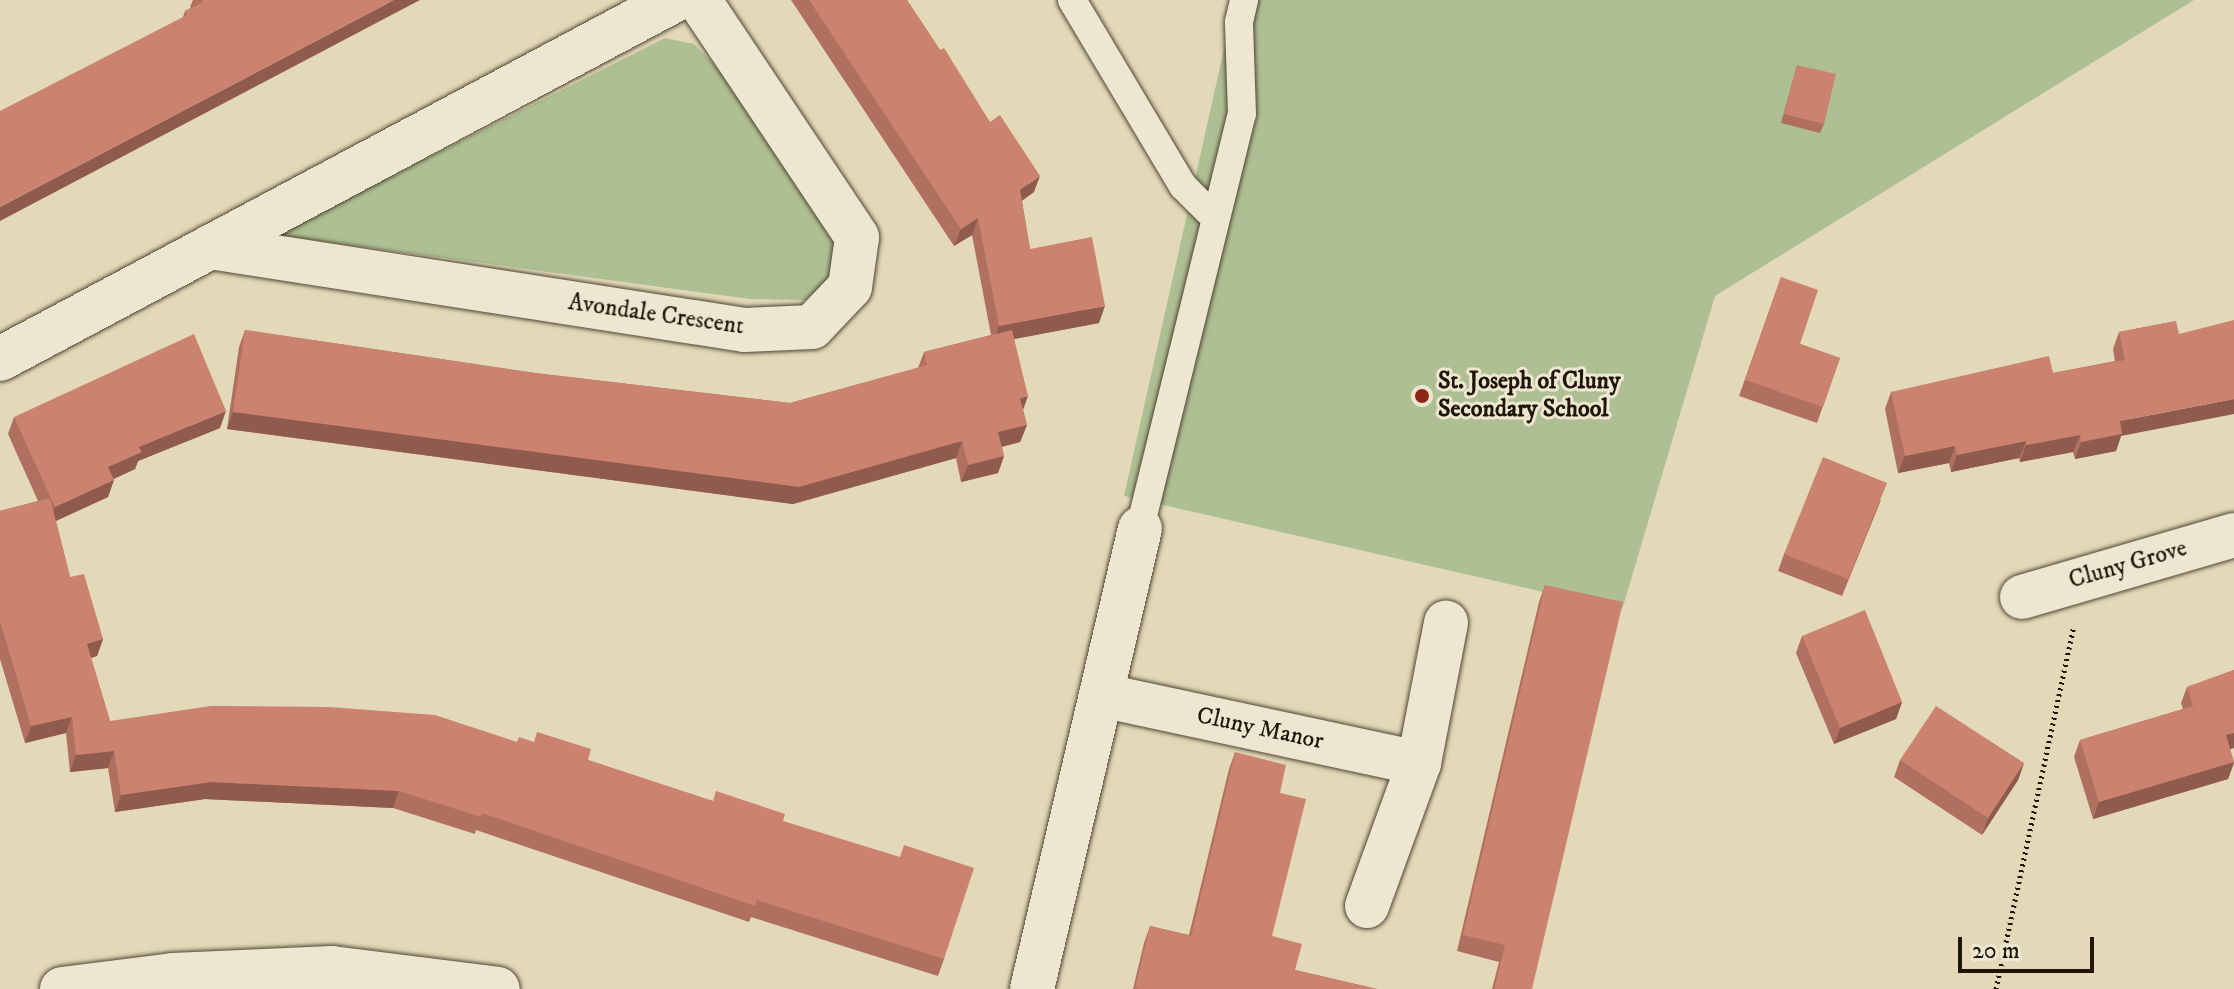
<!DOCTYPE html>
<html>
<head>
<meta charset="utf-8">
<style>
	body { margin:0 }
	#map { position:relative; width:2234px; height:989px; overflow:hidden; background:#e3d9b8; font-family:"IM FELL DW Pica",serif }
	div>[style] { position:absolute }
	.green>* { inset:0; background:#aec093 }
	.path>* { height:5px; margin-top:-2.5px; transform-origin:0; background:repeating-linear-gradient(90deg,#1f1508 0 2px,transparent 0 6px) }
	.roads { filter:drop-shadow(0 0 2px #504634) drop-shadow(0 0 2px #504634) }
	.lane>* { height:28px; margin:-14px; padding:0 14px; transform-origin:14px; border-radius:14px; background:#ede6d1 }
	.street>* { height:44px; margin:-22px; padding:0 22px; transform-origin:22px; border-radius:22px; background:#ede6d1 }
	.secondary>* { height:44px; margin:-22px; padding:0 22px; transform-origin:22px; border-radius:22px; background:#ede6d1 }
	.wall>* { inset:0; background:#af705f }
	.shaded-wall>* { inset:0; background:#8e5b4e }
	.building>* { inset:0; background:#cb826f }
	.dots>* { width:22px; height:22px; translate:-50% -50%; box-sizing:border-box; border:4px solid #ede6d1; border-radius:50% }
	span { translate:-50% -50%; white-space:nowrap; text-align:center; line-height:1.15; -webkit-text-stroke:6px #ede6d1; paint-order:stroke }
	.street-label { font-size:24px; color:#1f1508 }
	.poi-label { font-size:24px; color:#1f1508; font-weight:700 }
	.left { translate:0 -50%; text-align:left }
	.scale { position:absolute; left:1958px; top:937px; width:136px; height:36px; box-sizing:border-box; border:4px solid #1f1508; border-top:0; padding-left:10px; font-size:24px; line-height:28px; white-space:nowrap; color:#1f1508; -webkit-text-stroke:6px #ede6d1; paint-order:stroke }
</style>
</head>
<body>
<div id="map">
	<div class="green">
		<i style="clip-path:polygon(1235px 0,2194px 0,1715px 296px,1622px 610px,1124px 496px)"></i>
		<i style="clip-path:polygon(665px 38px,694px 44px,723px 73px,844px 243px,836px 278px,805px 300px,750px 299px,275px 235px)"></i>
	</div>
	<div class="path">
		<i style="left:1996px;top:989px;width:371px;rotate:-77.9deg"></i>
	</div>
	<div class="roads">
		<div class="lane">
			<i style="left:1072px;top:0;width:217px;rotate:59.2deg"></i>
			<i style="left:1183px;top:186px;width:44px;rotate:45deg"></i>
			<i style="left:1140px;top:528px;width:426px;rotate:-76.2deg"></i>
			<i style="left:1242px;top:114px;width:92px;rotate:-91.9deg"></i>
			<i style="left:1239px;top:22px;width:23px;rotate:-77deg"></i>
		</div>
		<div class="street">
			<i style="left:210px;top:247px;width:541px;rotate:8.82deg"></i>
			<i style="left:745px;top:330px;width:67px;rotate:-2.6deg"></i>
			<i style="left:812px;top:327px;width:55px;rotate:-46.5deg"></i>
			<i style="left:850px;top:287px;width:50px;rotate:-82deg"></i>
			<i style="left:857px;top:237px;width:285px;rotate:-123.7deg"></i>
			<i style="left:0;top:359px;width:765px;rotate:-28.01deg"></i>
			<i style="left:2022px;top:597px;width:221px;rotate:-16.3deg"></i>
			<i style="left:1101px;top:695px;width:325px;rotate:12.1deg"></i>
			<i style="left:1367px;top:906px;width:152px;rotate:-70deg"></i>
			<i style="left:1419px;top:763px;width:143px;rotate:-79.1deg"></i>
			<i style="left:1032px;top:989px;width:473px;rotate:-76.8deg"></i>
		</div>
		<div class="secondary">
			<i style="left:62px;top:989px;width:112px;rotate:-7.2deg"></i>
			<i style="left:173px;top:975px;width:159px;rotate:-2.5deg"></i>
			<i style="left:332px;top:968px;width:167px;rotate:7.2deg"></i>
		</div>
	</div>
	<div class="wall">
		<i style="clip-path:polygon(193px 0,420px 0,183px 17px,185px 11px,191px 8px,190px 7px)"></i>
		<i style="clip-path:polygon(791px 0,907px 0,1034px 192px,1022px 201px,1030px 249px,1099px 323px,1014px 339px,1023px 410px,1027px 425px,1020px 442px,1002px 447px,1004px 456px,998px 473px,961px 482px,956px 458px,793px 504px,227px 429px,239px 347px,245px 330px,535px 373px,790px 403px,918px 368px,924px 352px,991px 335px,972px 235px,954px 246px)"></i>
		<i style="clip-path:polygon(1797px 65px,1824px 124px,1820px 133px,1781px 123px)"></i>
		<i style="clip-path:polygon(1781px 277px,1800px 344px,1840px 358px,1817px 423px,1739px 396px)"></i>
		<i style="clip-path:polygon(2176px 321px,2121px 436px,2116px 451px,2075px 459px,2073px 452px,2020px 462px,2019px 458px,1951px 472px,1949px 463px,1898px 473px,1885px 409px,1891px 392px,2053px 373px,2115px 361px,2113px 349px,2119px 332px)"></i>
		<i style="clip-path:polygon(14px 417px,220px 428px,138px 461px,135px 469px,114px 479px,108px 497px,56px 521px,70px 577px,103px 639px,97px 656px,91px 658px,110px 721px,517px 742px,588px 760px,712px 801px,783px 821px,944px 959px,938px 976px,751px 917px,749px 922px,476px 830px,475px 834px,393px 808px,205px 799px,115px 812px,108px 768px,70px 772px,66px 733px,25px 743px,0 659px,0 511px,38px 501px,8px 434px)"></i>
		<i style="clip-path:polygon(1881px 500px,1842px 596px,1778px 571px,1784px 554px)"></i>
		<i style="clip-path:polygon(1545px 585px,1532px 989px,1492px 989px,1499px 962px,1457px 951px,1539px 602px)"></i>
		<i style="clip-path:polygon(1802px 636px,1902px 702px,1896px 719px,1834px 744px,1796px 653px)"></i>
		<i style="clip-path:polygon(2234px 670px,2234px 748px,2230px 749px,2234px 763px,2228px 779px,2093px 819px,2074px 757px,2080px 740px,2183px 709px,2181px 703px,2187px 687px)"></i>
		<i style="clip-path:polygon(1235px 752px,1280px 793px,1272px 936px,1295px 970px,1377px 989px,1133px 989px,1144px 943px,1150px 926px,1189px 935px,1229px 769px)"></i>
		<i style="clip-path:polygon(1900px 760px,2024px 763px,2018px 780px,1982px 835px,1894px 777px)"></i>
	</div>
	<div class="shaded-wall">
		<i style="clip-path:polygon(394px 0,420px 0,0 221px,0 207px)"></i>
		<i style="clip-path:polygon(1040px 176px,1034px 192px,1013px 206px,1020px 190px)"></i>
		<i style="clip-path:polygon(978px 218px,972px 235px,954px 246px,961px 229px)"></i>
		<i style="clip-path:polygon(1105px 306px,1099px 323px,993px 343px,999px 326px)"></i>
		<i style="clip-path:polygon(1028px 396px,1022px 413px,1020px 398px)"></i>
		<i style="clip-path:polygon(2234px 399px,2234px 414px,2121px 436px,2116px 451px,2075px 459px,2081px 442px,2120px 421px)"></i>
		<i style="clip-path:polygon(226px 411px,220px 428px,138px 461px,135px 469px,102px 484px,108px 467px,139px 447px)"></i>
		<i style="clip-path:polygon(233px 412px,962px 441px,956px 458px,793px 504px,227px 429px)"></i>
		<i style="clip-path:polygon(1027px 425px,1020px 442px,992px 449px,998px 432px)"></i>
		<i style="clip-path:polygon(2080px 435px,2073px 452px,2020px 462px,2026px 445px)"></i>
		<i style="clip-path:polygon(2026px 441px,2019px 458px,1951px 472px,1957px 455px)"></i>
		<i style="clip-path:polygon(1955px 446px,1949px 463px,1898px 473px,1905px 456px)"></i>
		<i style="clip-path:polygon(1004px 456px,998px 473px,961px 482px,968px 465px)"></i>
		<i style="clip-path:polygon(114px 480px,108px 497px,49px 524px,55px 507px)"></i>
		<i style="clip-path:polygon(103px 639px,97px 656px,81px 661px,87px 644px)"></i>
		<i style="clip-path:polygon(1902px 702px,1896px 719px,1834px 744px,1840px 728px)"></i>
		<i style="clip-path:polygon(72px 717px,66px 733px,25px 743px,31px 726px)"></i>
		<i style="clip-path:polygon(2234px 733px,2234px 748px,2220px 752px,2226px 735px)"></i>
		<i style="clip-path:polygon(114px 751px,108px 768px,70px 772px,76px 755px)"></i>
		<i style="clip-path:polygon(2234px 762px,2228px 779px,2093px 819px,2099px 802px)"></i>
		<i style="clip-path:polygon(2024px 763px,2018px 780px,1982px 835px,1988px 818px)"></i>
		<i style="clip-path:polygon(211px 782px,399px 791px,393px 808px,205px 799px,115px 812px,121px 795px)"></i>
	</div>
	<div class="building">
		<i style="clip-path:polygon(202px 0,394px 0,0 207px,0 111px,187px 15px,185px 11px,203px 2px)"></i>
		<i style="clip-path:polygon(809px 0,907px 0,940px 50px,944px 48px,990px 122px,1000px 115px,1040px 176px,1020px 190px,1030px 249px,1092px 237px,1105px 306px,999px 326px,978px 218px,961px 229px)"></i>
		<i style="clip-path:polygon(1797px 65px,1836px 74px,1824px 124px,1784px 114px)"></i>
		<i style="clip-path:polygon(1781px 277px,1818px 290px,1800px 344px,1840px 358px,1823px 407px,1745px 380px)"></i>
		<i style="clip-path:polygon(2234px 320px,2234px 399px,2120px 421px,2122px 434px,2081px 442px,2080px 435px,2026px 445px,2026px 441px,1957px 455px,1955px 446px,1905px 456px,1891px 392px,2049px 356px,2053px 373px,2125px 360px,2119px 332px,2176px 321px,2179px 334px)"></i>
		<i style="clip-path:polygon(245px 330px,535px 373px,790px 403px,927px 365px,924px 352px,1012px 330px,1028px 396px,1020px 398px,1027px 425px,998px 432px,1004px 456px,968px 465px,962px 441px,799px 487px,233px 412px)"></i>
		<i style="clip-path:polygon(194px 334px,226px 411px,139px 447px,142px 452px,108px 467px,114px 480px,55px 507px,14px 417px)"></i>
		<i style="clip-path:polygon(1823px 457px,1887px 483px,1848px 579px,1784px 554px)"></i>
		<i style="clip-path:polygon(50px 498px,70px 577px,84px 574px,103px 639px,87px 644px,110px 721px,211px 706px,329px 707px,435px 715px,517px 742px,519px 737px,534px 742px,537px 732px,591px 749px,588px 760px,713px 801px,716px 791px,785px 814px,783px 821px,900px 857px,904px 845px,974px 868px,944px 959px,757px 900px,755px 906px,482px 813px,481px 817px,399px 791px,211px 782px,121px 795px,114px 751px,76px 755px,72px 717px,31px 726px,0 621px,0 511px)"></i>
		<i style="clip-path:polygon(1545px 585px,1623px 602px,1532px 989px,1494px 989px,1505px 945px,1463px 935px)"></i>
		<i style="clip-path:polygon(1865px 610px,1902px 702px,1840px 728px,1802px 636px)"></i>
		<i style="clip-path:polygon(2234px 670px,2234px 733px,2226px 735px,2234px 762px,2099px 802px,2080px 740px,2193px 706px,2187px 687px)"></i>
		<i style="clip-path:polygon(1936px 706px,2024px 763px,1988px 818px,1900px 760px)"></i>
		<i style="clip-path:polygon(1235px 752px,1286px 765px,1280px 793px,1306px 799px,1272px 936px,1302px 944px,1295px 970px,1377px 989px,1140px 989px,1135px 988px,1150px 926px,1191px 936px)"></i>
	</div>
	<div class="dots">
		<i style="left:1422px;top:396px;background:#8f2418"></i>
	</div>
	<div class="street-label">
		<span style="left:656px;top:315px;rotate:8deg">Avondale Crescent</span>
		<span style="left:2128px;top:565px;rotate:-16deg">Cluny Grove</span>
		<span style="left:1260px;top:729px;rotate:12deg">Cluny Manor</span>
	</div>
	<div class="poi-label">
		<span class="left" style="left:1438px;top:396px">St. Joseph of Cluny<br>Secondary School</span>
	</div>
	<div class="scale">20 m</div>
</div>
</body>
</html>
